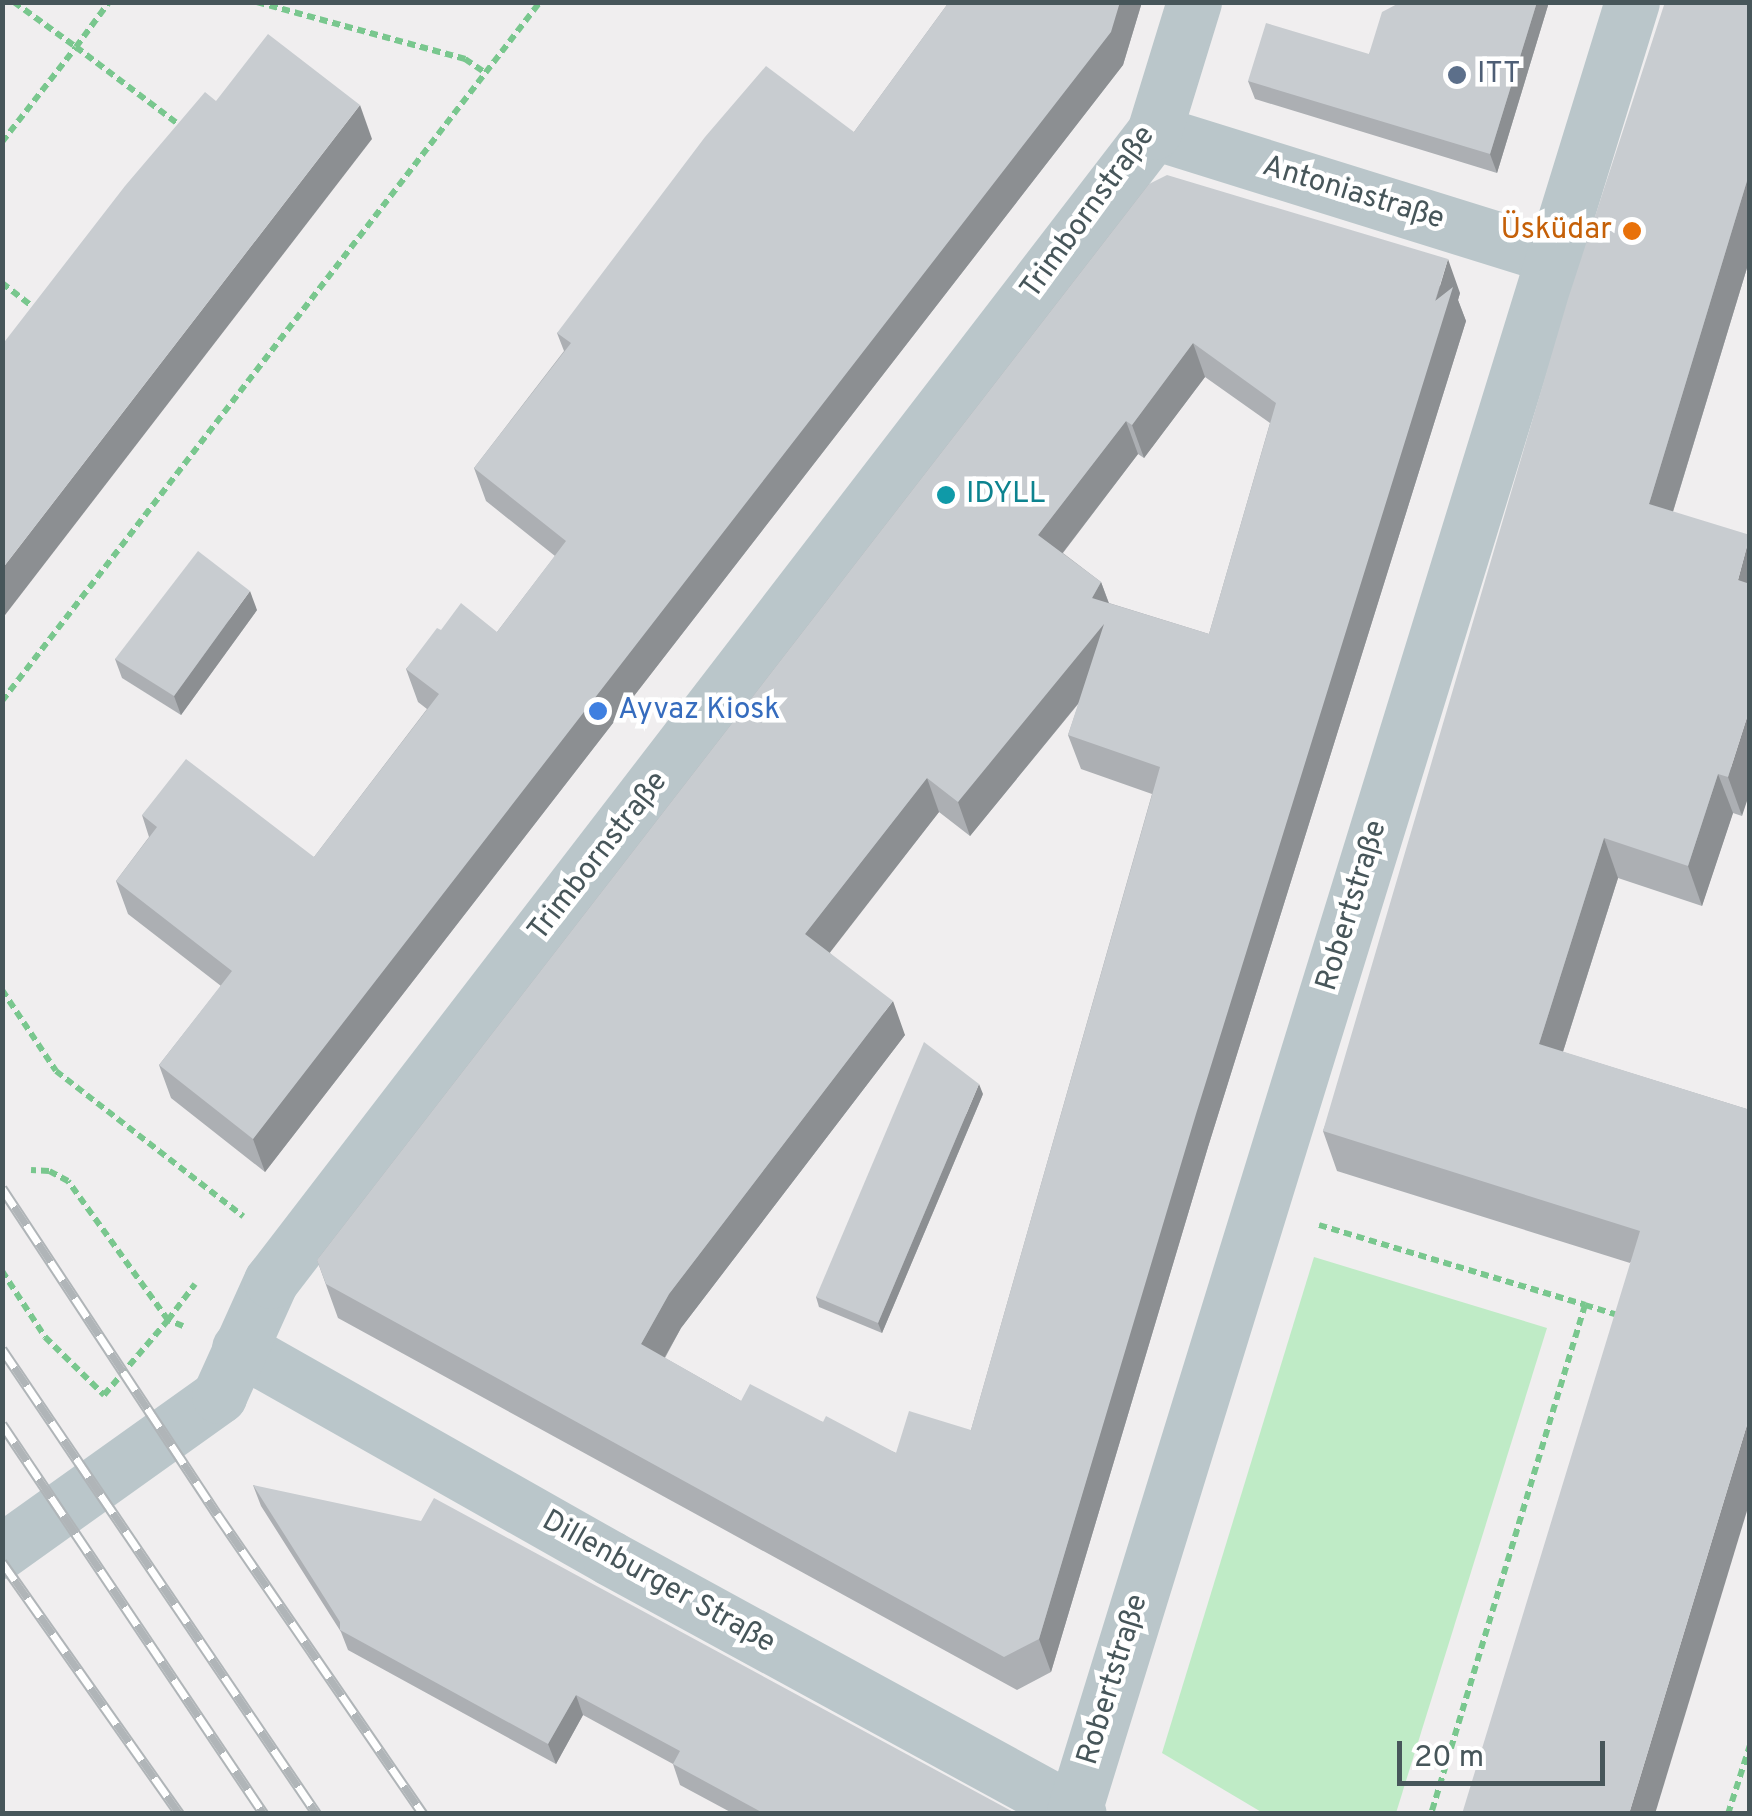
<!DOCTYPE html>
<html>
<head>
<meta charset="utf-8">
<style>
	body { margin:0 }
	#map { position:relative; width:1752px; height:1816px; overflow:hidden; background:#f0eeef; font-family:Overpass,sans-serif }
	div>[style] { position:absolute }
	.green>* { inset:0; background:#bfebc6 }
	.path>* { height:6px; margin-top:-3px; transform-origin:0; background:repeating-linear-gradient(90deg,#79c78e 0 8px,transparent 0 13px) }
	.street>* { height:55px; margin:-27.5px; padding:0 27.5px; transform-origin:27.5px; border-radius:27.5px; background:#bac6ca }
	.rail>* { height:11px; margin-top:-5.5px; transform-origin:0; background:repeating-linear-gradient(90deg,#fff 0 22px,#b0b5b8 0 44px); box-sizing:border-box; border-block:2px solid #b0b5b8 }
	.wall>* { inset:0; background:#acafb3 }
	.shaded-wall>* { inset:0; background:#8c8f92 }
	.building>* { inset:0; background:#c8ccd0 }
	.dots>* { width:28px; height:28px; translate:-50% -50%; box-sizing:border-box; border:5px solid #fff; border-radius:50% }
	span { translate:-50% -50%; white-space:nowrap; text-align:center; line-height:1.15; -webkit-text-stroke:9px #fff; paint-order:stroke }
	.service-label { font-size:30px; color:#4e5e75 }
	.left { translate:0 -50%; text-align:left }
	.street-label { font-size:30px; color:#47565a }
	.food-label { font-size:30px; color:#c56008 }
	.right { translate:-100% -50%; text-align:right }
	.culture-label { font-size:30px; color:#0d838f }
	.shop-label { font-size:30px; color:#366cbe }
	.frame { position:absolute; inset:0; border:5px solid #47565a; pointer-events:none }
	.scale { position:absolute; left:1397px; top:1741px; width:208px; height:45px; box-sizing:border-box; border:5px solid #47565a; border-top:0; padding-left:12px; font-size:30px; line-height:35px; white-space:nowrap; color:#47565a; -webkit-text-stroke:8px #fff; paint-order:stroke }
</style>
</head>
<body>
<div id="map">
	<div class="green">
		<i style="clip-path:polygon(1314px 1257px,1547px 1328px,1396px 1813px,1263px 1813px,1162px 1753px)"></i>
	</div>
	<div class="path">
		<i style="left:14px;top:2px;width:77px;rotate:36deg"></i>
		<i style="left:76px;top:47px;width:56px;rotate:-53.7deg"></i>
		<i style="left:257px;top:2px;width:216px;rotate:15.3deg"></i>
		<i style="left:465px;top:59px;width:25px;rotate:34deg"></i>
		<i style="left:2px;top:142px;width:120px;rotate:-52.1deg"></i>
		<i style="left:76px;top:47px;width:133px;rotate:37deg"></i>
		<i style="left:2px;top:283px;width:44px;rotate:37.6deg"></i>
		<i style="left:2px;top:701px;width:882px;rotate:-52.42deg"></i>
		<i style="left:2px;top:990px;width:97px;rotate:56.3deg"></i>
		<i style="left:56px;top:1071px;width:237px;rotate:37.8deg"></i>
		<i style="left:1319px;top:1225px;width:278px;rotate:16.7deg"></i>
		<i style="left:1585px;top:1305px;width:532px;rotate:106.83deg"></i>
		<i style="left:2px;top:1271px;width:79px;rotate:56.9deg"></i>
		<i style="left:45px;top:1337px;width:83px;rotate:44.5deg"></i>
		<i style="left:104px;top:1395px;width:99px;rotate:-49.5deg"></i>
		<i style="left:168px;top:1320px;width:171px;rotate:-125.7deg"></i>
		<i style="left:68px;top:1181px;width:21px;rotate:-152deg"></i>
		<i style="left:49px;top:1171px;width:18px;rotate:-177deg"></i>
		<i style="left:1585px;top:1305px;width:39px;rotate:17deg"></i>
		<i style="left:183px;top:1326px;width:16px;rotate:-158deg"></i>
		<i style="left:168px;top:1320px;width:45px;rotate:-53.1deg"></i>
		<i style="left:1728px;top:1814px;width:72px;rotate:-72.3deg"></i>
	</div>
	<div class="street">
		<i style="left:1154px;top:132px;width:418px;rotate:17.3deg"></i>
		<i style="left:239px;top:1348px;width:426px;rotate:29.5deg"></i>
		<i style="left:610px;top:1558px;width:534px;rotate:28.63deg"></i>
		<i style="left:2px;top:1551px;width:267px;rotate:-35.5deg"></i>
		<i style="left:219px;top:1396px;width:126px;rotate:-65.7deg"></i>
		<i style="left:271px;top:1281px;width:1449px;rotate:-52.46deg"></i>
		<i style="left:1154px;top:132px;width:136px;rotate:-72.9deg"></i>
		<i style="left:1074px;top:1811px;width:1893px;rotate:-72.86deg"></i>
	</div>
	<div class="rail">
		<i style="left:2px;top:1188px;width:391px;rotate:56.6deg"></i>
		<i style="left:217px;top:1514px;width:364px;rotate:55.5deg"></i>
		<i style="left:2px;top:1349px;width:562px;rotate:55.89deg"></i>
		<i style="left:2px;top:1424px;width:470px;rotate:56.1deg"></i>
		<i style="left:2px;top:1562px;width:309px;rotate:54.8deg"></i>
	</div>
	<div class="wall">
		<i style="clip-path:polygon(949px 2px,1142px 2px,1123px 65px,265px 1172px,171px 1098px,159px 1065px,221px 986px,128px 914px,116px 881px,149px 837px,142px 815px,314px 857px,427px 709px,418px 702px,406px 669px,441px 630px,497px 632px,555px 556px,486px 501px,474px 468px,564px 351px,557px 333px,854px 132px)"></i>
		<i style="clip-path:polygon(1401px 2px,1549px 2px,1497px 173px,1255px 99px,1248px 81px,1369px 54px)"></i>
		<i style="clip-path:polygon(1750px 2px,1750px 258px,1673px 512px,1742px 816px,1733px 813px,1702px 906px,1618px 878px,1563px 1052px,1750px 1110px,1630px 1263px,1337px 1171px,1323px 1131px)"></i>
		<i style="clip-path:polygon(evenodd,1149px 184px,1460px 293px,1458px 300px,1466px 321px,1208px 1147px,1051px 1672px,1017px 1690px,338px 1318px,317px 1260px,1149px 184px,1205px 377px,1270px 423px,1209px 634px,1109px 603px,1101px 582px,1063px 553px,1138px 454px,1144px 458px,1205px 377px,1149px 184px,1079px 703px,1068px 735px,1081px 769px,1152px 794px,971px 1430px,896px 1453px,823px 1422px,741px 1401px,665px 1358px,681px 1328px,905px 1035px,829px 952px,939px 812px,970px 836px,1079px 703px)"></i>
		<i style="clip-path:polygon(257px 610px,181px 715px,122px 678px,115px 659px)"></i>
		<i style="clip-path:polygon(983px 1094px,882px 1333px,819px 1307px,816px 1297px)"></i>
		<i style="clip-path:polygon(253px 1485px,1017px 1814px,734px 1814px,680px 1785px,673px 1764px,583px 1715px,556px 1764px,348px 1650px,341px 1632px,261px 1506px)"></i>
	</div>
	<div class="shaded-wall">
		<i style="clip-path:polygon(1120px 2px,1142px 2px,1123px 65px,265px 1172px,253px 1139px)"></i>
		<i style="clip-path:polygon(1537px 2px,1549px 2px,1497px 173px,1490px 154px)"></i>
		<i style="clip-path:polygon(360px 105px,372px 139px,2px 619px,2px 569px)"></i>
		<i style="clip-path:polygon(1750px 171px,1750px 258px,1663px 544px,1649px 504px)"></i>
		<i style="clip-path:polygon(1448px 259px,1460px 293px,1458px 300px,1466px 321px,1208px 1147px,1051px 1672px,1039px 1639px)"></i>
		<i style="clip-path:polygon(1193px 343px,1205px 377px,1144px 458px,1132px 425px)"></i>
		<i style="clip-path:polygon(1126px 421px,1138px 454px,1051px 568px,1038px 535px)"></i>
		<i style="clip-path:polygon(1750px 535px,1750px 613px,1738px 580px)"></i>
		<i style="clip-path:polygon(1101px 582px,1113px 615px,1116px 657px,970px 836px,958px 802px,1092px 598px)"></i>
		<i style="clip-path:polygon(250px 591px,257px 610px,181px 715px,174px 696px)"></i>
		<i style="clip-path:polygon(1750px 708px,1750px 792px,1742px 816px,1728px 777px)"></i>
		<i style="clip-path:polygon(1718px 774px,1733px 813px,1702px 906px,1688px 866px)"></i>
		<i style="clip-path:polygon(927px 778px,939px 812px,818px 968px,805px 934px)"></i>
		<i style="clip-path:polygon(1604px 838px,1618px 878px,1553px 1083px,1539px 1044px)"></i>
		<i style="clip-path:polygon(893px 1001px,905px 1035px,681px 1328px,653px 1378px,641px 1344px,669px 1294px)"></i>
		<i style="clip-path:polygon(979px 1084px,983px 1094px,882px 1333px,878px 1323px)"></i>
		<i style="clip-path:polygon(1750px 1415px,1750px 1501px,1655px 1814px,1629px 1814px)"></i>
		<i style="clip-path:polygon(576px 1695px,583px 1715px,556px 1764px,548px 1744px)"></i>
	</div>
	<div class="building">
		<i style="clip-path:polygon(949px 2px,1120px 2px,1111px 32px,253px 1139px,159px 1065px,232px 971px,116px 881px,157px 827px,142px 815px,186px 759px,314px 857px,439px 694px,406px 669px,437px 628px,441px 630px,461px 603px,497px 632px,566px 541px,474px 468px,571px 343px,557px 333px,705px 137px,766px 66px,854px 132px)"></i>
		<i style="clip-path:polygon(1401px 2px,1537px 2px,1490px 154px,1248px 81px,1266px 23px,1369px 54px,1382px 12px)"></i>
		<i style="clip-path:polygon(1665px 2px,1750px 2px,1750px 171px,1649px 504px,1750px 535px,1738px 580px,1750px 584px,1750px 708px,1728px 777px,1718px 774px,1688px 866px,1604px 838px,1539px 1044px,1750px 1110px,1750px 1415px,1629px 1814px,1462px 1814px,1640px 1231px,1323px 1131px,1568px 299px)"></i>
		<i style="clip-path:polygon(268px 34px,360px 105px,2px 569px,2px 345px,125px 186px,205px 92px,216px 101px)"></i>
		<i style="clip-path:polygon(evenodd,1167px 175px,1448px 259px,1435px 301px,1453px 287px,1196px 1114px,1039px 1639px,1004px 1657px,326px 1284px,317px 1260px,1149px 184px,1167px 175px,1193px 343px,1276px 403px,1209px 634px,1092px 598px,1101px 582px,1038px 535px,1126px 421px,1132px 425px,1193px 343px,1167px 175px,1104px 624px,1068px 735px,1160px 767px,971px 1430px,909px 1411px,896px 1453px,826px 1416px,823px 1422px,750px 1384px,741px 1401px,641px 1344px,669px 1294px,893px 1001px,805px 934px,927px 778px,958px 802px,1104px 624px)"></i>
		<i style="clip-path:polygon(198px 551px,250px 591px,174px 696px,115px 659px)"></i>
		<i style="clip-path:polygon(924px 1042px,979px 1084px,878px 1323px,816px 1297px)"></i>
		<i style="clip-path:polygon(253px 1485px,421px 1521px,434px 1498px,1017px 1814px,765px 1814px,673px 1764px,680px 1751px,576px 1695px,548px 1744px,340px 1630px,340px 1622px)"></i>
	</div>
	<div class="dots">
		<i style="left:1457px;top:75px;background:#5c6f8a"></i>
		<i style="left:1632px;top:231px;background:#e8710a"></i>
		<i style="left:946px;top:495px;background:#0f9aa8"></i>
		<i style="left:598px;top:711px;background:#3f7fe0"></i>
	</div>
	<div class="service-label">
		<span class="left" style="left:1477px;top:75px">ITT</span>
	</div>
	<div class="street-label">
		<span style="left:1353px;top:194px;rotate:17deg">Antoniastraße</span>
		<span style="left:1089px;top:213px;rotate:-54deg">Trimbornstraße</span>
		<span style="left:599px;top:857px;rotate:-52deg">Trimbornstraße</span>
		<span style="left:1353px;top:906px;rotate:-73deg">Robertstraße</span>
		<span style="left:658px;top:1583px;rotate:29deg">Dillenburger Straße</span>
		<span style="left:1114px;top:1680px;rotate:-73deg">Robertstraße</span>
	</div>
	<div class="food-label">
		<span class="right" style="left:1612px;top:231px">Üsküdar</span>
	</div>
	<div class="culture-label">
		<span class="left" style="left:966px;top:495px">IDYLL</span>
	</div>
	<div class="shop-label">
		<span class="left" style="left:618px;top:711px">Ayvaz Kiosk</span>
	</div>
	<div class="frame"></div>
	<div class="scale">20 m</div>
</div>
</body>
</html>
